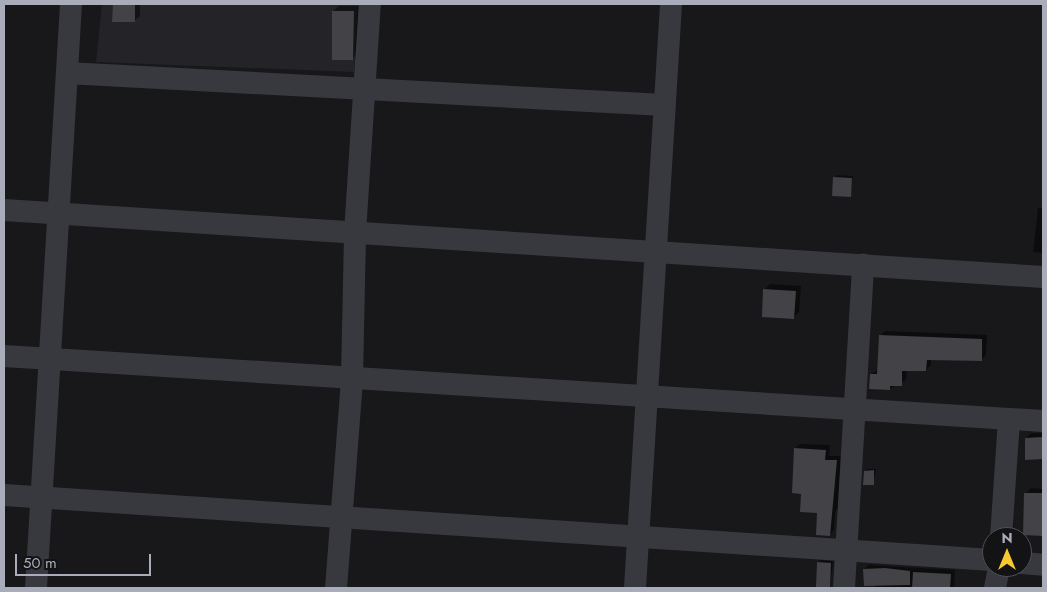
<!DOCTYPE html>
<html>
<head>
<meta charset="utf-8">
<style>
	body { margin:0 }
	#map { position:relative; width:1047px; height:592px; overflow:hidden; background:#18171a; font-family:Jost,sans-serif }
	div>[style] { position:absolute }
	.built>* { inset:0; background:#242327 }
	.shadow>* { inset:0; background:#0007 }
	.building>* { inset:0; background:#424247 }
	.minor>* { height:22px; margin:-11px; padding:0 11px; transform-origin:11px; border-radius:11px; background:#38393f }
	span { translate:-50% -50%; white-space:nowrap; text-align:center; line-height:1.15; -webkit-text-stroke:5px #131215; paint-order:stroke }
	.frame { position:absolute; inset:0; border:5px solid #a9adba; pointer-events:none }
	.north { position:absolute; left:982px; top:527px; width:50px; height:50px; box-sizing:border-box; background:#131215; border:1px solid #4f5057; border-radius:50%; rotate:0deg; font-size:14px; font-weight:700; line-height:20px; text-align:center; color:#a9adba }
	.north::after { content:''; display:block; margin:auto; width:18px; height:22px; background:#f5c834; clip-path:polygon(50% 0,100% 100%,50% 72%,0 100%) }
	.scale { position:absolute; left:15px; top:554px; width:136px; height:22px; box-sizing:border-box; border:2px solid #a9adba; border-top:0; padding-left:6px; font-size:15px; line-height:18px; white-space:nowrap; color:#a9adba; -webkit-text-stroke:4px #131215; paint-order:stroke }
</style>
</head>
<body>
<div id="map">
	<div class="built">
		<i style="clip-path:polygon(102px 4px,358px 4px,354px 72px,96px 62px)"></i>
	</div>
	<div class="shadow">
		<i style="clip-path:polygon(114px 4px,140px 4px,140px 16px,134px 21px,114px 21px)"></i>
		<i style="clip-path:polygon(339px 6px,359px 6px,358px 53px,353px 58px,333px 11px)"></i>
		<i style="clip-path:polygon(837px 175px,853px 176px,850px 195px,835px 178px)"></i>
		<i style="clip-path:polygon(1038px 208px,1043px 208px,1043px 253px,1033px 252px)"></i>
		<i style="clip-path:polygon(770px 284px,801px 286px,799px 312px,794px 317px,764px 290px)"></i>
		<i style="clip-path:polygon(885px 331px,987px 335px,986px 355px,981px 360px,931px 359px,931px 365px,926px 370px,907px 370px,906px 380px,889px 389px,871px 374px,878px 370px,880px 336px)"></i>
		<i style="clip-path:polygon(1031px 433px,1043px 433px,1043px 458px,1026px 458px,1026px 438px)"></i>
		<i style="clip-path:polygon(800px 444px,830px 445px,829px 456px,841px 456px,838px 508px,835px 512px,834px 530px,829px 535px,818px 512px,802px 492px,795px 448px)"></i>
		<i style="clip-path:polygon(868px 469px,876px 469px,873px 484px,865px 471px)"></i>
		<i style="clip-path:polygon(1031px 488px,1043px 489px,1043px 534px,1024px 534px,1026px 493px)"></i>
		<i style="clip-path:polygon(820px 560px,833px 561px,830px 586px,818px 562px)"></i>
		<i style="clip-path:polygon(869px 565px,955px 570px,954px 588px,876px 588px,864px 569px)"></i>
	</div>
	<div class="building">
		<i style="clip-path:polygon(113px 4px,135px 4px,135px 22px,112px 22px)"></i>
		<i style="clip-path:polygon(332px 11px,354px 11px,353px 60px,332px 60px)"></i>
		<i style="clip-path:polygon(833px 177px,852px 178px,851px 197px,832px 196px)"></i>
		<i style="clip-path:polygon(763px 289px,796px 291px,794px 319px,762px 317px)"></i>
		<i style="clip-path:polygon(879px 335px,982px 339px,982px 361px,927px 360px,926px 371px,902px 371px,902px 386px,890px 386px,890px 390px,869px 389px,870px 374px,877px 374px)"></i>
		<i style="clip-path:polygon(1043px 437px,1043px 459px,1025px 460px,1025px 438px)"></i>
		<i style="clip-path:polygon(794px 448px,826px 450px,825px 460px,837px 460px,830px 536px,816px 535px,817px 513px,800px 512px,801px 494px,792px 493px)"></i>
		<i style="clip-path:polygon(874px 470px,874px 485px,863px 485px,864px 471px)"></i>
		<i style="clip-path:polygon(1024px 493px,1043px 493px,1043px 536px,1023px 535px)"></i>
		<i style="clip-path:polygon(817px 562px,831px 563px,830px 587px,816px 587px)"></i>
		<i style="clip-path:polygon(885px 568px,910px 571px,910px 585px,864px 586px,863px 569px)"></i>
		<i style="clip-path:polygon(913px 572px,951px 574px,950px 588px,912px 588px)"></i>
	</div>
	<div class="minor">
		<i style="left:67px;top:73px;width:598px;rotate:3.07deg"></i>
		<i style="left:4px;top:210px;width:1041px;rotate:3.69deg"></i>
		<i style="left:4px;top:356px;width:1041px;rotate:3.58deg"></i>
		<i style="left:4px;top:495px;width:990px;rotate:3.76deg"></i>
		<i style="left:1001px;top:537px;width:118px;rotate:-86.1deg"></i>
		<i style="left:1022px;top:563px;width:21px;rotate:5deg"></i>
		<i style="left:36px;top:588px;width:585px;rotate:-86.57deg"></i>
		<i style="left:336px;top:588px;width:211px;rotate:-85.6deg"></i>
		<i style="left:352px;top:378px;width:145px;rotate:-88.8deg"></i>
		<i style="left:355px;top:233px;width:229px;rotate:-86.3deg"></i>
		<i style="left:635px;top:588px;width:585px;rotate:-86.47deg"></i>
		<i style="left:844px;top:588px;width:324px;rotate:-86.6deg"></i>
		<i style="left:995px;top:588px;width:21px;rotate:-79deg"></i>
	</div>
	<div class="frame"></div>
	<div class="north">N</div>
	<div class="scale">50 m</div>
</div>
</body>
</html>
